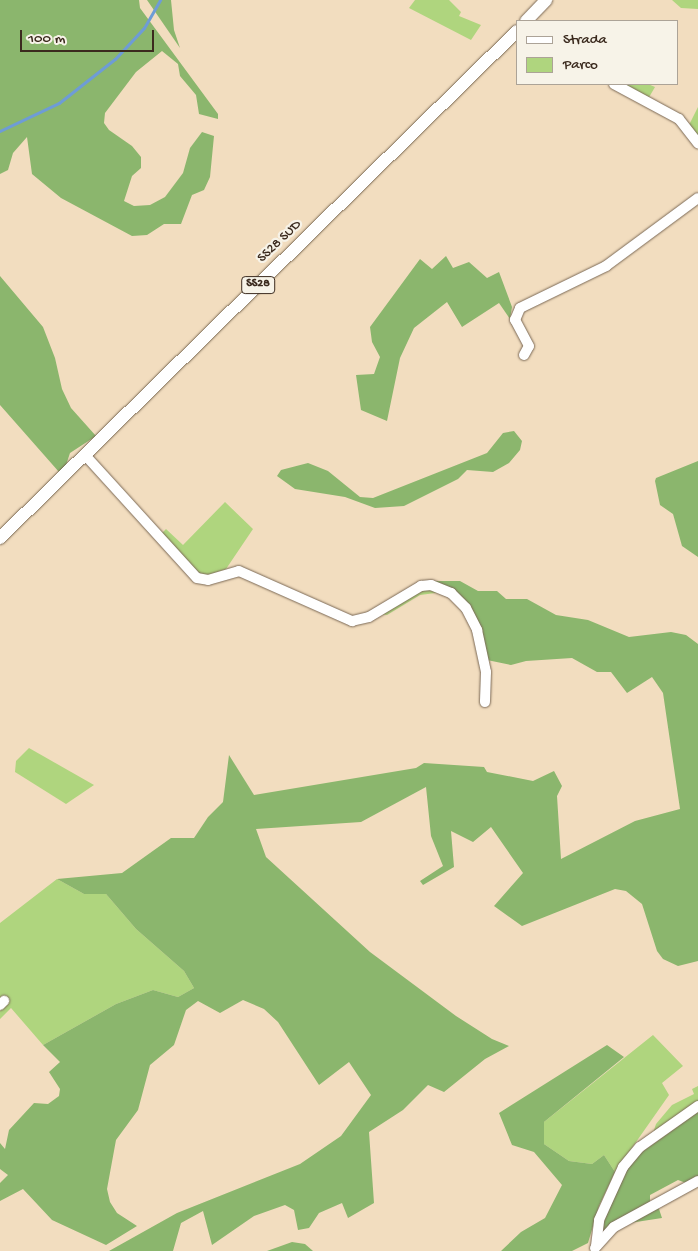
<!DOCTYPE html>
<html>
<head>
<meta charset="utf-8">
<style>
	body { margin:0 }
	#map { position:relative; width:698px; height:1251px; overflow:hidden; background:#f2ddbf; font-family:"Gochi Hand",sans-serif }
	div>[style] { position:absolute }
	.green>* { inset:0; background:#afd57e }
	.forest>* { inset:0; background:#8bb66d }
	.stream>* { height:2.5px; margin:-1.25px; padding:0 1.25px; transform-origin:1.25px; border-radius:1.25px; background:#6e9cd6 }
	.roads { filter:drop-shadow(0 0 1px #7b6956) drop-shadow(0 0 1px #7b6956) }
	.minor>* { height:10px; margin:-5px; padding:0 5px; transform-origin:5px; border-radius:5px; background:#fff }
	.major>* { height:12px; margin:-6px; padding:0 6px; transform-origin:6px; border-radius:6px; background:#fff }
	span { translate:-50% -50%; white-space:nowrap; text-align:center; line-height:1.15; -webkit-text-stroke:4.5px #f7f3e8; paint-order:stroke }
	.shield-label span { padding:1px 4px; background:#f7f3e8; border:1px solid; border-radius:4px; -webkit-text-stroke-width:0 }
	.shield-label { font-size:12px; color:#3b2a1e; font-weight:700 }
	.street-label { font-size:14px; color:#3b2a1e }
	.legend { position:absolute; left:516px; top:20px; width:162px; height:65px; box-sizing:border-box; background:#f7f3e8; border:1px solid #aca397; margin:0; padding:6px 9px; list-style:none; font-size:15px; color:#3b2a1e }
	.legend li { display:flex; align-items:center; gap:10px; height:25px }
	.legend b { width:25px; border:1px solid #aca397 }
	.scale { position:absolute; left:20px; top:30px; width:134px; height:22px; box-sizing:border-box; border:2px solid #3b2a1e; border-top:0; padding-left:6px; font-size:15px; line-height:18px; white-space:nowrap; color:#3b2a1e; -webkit-text-stroke:4px #f7f3e8; paint-order:stroke }
</style>
</head>
<body>
<div id="map">
	<div class="green">
		<i style="clip-path:polygon(415px 0,449px 0,461px 12px,459px 16px,481px 25px,471px 40px,409px 8px)"></i>
		<i style="clip-path:polygon(672px 0,698px 0,698px 9px,681px 8px)"></i>
		<i style="clip-path:polygon(620px 84px,648px 84px,655px 87px,648px 99px)"></i>
		<i style="clip-path:polygon(698px 107px,698px 139px,689px 125px)"></i>
		<i style="clip-path:polygon(225px 502px,253px 529px,226px 569px,203px 577px,160px 535px,166px 529px,183px 545px)"></i>
		<i style="clip-path:polygon(426px 588px,443px 592px,420px 595px,387px 615px,379px 614px)"></i>
		<i style="clip-path:polygon(29px 748px,94px 785px,66px 804px,15px 772px,16px 761px)"></i>
		<i style="clip-path:polygon(57px 879px,84px 894px,106px 894px,136px 929px,184px 971px,194px 988px,178px 997px,153px 990px,116px 1004px,43px 1045px,11px 1008px,0 1019px,0 1011px,7px 1004px,0 1000px,0 923px)"></i>
		<i style="clip-path:polygon(653px 1035px,683px 1066px,662px 1083px,669px 1095px,615px 1172px,604px 1155px,592px 1164px,569px 1161px,544px 1144px,544px 1122px)"></i>
		<i style="clip-path:polygon(698px 1086px,698px 1101px,653px 1133px,656px 1124px,672px 1105px,694px 1094px,692px 1089px)"></i>
	</div>
	<div class="forest">
		<i style="clip-path:polygon(0 0,139px 0,140px 8px,218px 114px,218px 119px,199px 114px,196px 95px,180px 76px,178px 64px,162px 51px,136px 72px,105px 113px,104px 123px,109px 130px,132px 146px,141px 157px,141px 168px,132px 176px,124px 201px,134px 206px,150px 205px,165px 197px,183px 173px,190px 148px,202px 132px,214px 136px,210px 177px,204px 190px,192px 195px,181px 224px,164px 224px,147px 235px,132px 236px,61px 198px,32px 174px,27px 137px,13px 153px,8px 170px,0 174px)"></i>
		<i style="clip-path:polygon(147px 0,171px 0,174px 30px,180px 48px)"></i>
		<i style="clip-path:polygon(446px 256px,453px 268px,469px 262px,487px 278px,499px 272px,512px 307px,510px 319px,499px 303px,462px 327px,447px 302px,414px 328px,400px 358px,387px 421px,361px 410px,356px 375px,374px 374px,380px 357px,372px 342px,370px 327px,420px 259px,432px 269px)"></i>
		<i style="clip-path:polygon(0 276px,43px 327px,55px 358px,62px 389px,71px 408px,96px 436px,70px 453px,66px 465px,59px 472px,0 405px)"></i>
		<i style="clip-path:polygon(514px 431px,522px 441px,520px 450px,509px 463px,493px 472px,467px 470px,458px 479px,404px 506px,375px 508px,345px 497px,295px 489px,277px 476px,281px 470px,308px 463px,328px 471px,360px 497px,373px 498px,487px 453px,503px 433px)"></i>
		<i style="clip-path:polygon(698px 461px,698px 557px,682px 546px,673px 514px,660px 505px,655px 481px,656px 478px)"></i>
		<i style="clip-path:polygon(427px 581px,460px 581px,478px 591px,497px 591px,506px 599px,527px 599px,556px 615px,588px 620px,629px 637px,671px 632px,686px 635px,698px 644px,698px 961px,678px 966px,663px 959px,657px 951px,642px 904px,626px 891px,615px 889px,522px 926px,494px 906px,523px 873px,491px 827px,473px 842px,451px 831px,454px 867px,423px 885px,420px 881px,443px 866px,431px 836px,426px 787px,361px 822px,256px 829px,266px 857px,370px 952px,456px 1016px,492px 1039px,509px 1046px,485px 1059px,444px 1092px,428px 1085px,403px 1110px,369px 1132px,374px 1203px,348px 1218px,342px 1203px,319px 1213px,309px 1228px,298px 1230px,294px 1210px,285px 1205px,254px 1216px,212px 1245px,203px 1211px,181px 1223px,173px 1251px,109px 1251px,177px 1213px,300px 1164px,341px 1136px,371px 1095px,349px 1062px,319px 1085px,278px 1022px,264px 1009px,243px 1000px,220px 1013px,198px 1001px,186px 1010px,174px 1045px,150px 1065px,138px 1110px,116px 1140px,107px 1189px,110px 1202px,117px 1213px,137px 1226px,106px 1245px,52px 1220px,23px 1189px,0 1201px,0 1183px,8px 1175px,0 1169px,0 1143px,5px 1149px,9px 1130px,34px 1103px,48px 1104px,59px 1096px,60px 1089px,49px 1072px,60px 1062px,43px 1045px,116px 1004px,153px 990px,178px 997px,194px 988px,184px 971px,136px 929px,106px 894px,84px 894px,57px 879px,122px 873px,171px 838px,194px 838px,208px 817px,223px 802px,229px 755px,254px 795px,416px 768px,424px 763px,484px 767px,487px 772px,533px 781px,554px 771px,562px 786px,557px 796px,561px 859px,635px 821px,680px 809px,663px 693px,652px 677px,627px 693px,611px 672px,597px 672px,572px 658px,526px 661px,511px 665px,487px 660px,474px 616px)"></i>
		<i style="clip-path:polygon(607px 1045px,624px 1057px,544px 1122px,544px 1144px,569px 1161px,592px 1164px,604px 1155px,615px 1172px,599px 1206px,588px 1243px,572px 1251px,501px 1251px,521px 1232px,545px 1218px,562px 1185px,534px 1152px,512px 1145px,499px 1113px)"></i>
		<i style="clip-path:polygon(698px 1112px,698px 1177px,686px 1183px,678px 1180px,650px 1195px,650px 1202px,599px 1234px,625px 1170px,642px 1152px)"></i>
		<i style="clip-path:polygon(658px 1206px,662px 1218px,623px 1224px)"></i>
		<i style="clip-path:polygon(292px 1242px,305px 1244px,313px 1251px,267px 1251px)"></i>
	</div>
	<div class="stream">
		<i style="left:0;top:131px;width:65px;rotate:-25.4deg"></i>
		<i style="left:59px;top:103px;width:71px;rotate:-38.2deg"></i>
		<i style="left:115px;top:59px;width:42px;rotate:-46.9deg"></i>
		<i style="left:144px;top:28px;width:32px;rotate:-60deg"></i>
	</div>
	<div class="roads">
		<div class="minor">
			<i style="left:614px;top:84px;width:74px;rotate:28.3deg"></i>
			<i style="left:679px;top:119px;width:31px;rotate:52deg"></i>
			<i style="left:524px;top:355px;width:10px;rotate:-61deg"></i>
			<i style="left:529px;top:346px;width:30px;rotate:-118deg"></i>
			<i style="left:515px;top:320px;width:13px;rotate:-67deg"></i>
			<i style="left:520px;top:308px;width:96px;rotate:-26deg"></i>
			<i style="left:606px;top:266px;width:114px;rotate:-36.5deg"></i>
			<i style="left:85px;top:455px;width:166px;rotate:47.7deg"></i>
			<i style="left:197px;top:578px;width:11px;rotate:10deg"></i>
			<i style="left:208px;top:580px;width:32px;rotate:-16deg"></i>
			<i style="left:239px;top:571px;width:124px;rotate:23.9deg"></i>
			<i style="left:352px;top:621px;width:17px;rotate:-13deg"></i>
			<i style="left:369px;top:617px;width:61px;rotate:-30.8deg"></i>
			<i style="left:421px;top:586px;width:10px;rotate:-6deg"></i>
			<i style="left:431px;top:585px;width:22px;rotate:22deg"></i>
			<i style="left:451px;top:593px;width:21px;rotate:45deg"></i>
			<i style="left:466px;top:608px;width:25px;rotate:63deg"></i>
			<i style="left:477px;top:630px;width:43px;rotate:77.9deg"></i>
			<i style="left:486px;top:672px;width:30px;rotate:92deg"></i>
			<i style="left:0;top:1005px;width:6px;rotate:-45deg"></i>
			<i style="left:596px;top:1246px;width:26px;rotate:-83deg"></i>
			<i style="left:599px;top:1220px;width:58px;rotate:-65.6deg"></i>
			<i style="left:623px;top:1167px;width:26px;rotate:-50deg"></i>
			<i style="left:640px;top:1147px;width:71px;rotate:-35.3deg"></i>
			<i style="left:595px;top:1248px;width:28px;rotate:-48deg"></i>
			<i style="left:614px;top:1227px;width:96px;rotate:-28.7deg"></i>
		</div>
		<div class="major">
			<i style="left:526px;top:21px;width:29px;rotate:-46deg"></i>
			<i style="left:0;top:538px;width:724px;rotate:-44.44deg"></i>
		</div>
	</div>
	<div class="shield-label">
		<span style="left:258px;top:285px">SS28</span>
	</div>
	<div class="street-label">
		<span style="left:280px;top:242px;rotate:-44deg">SS28 SUD</span>
	</div>
	<ul class="legend">
	<li><b style="height:6px;background:#fff"></b>Strada</li>
	<li><b style="height:14px;background:#afd57e"></b>Parco</li>
	</ul>
	<div class="scale">100 m</div>
</div>
</body>
</html>
